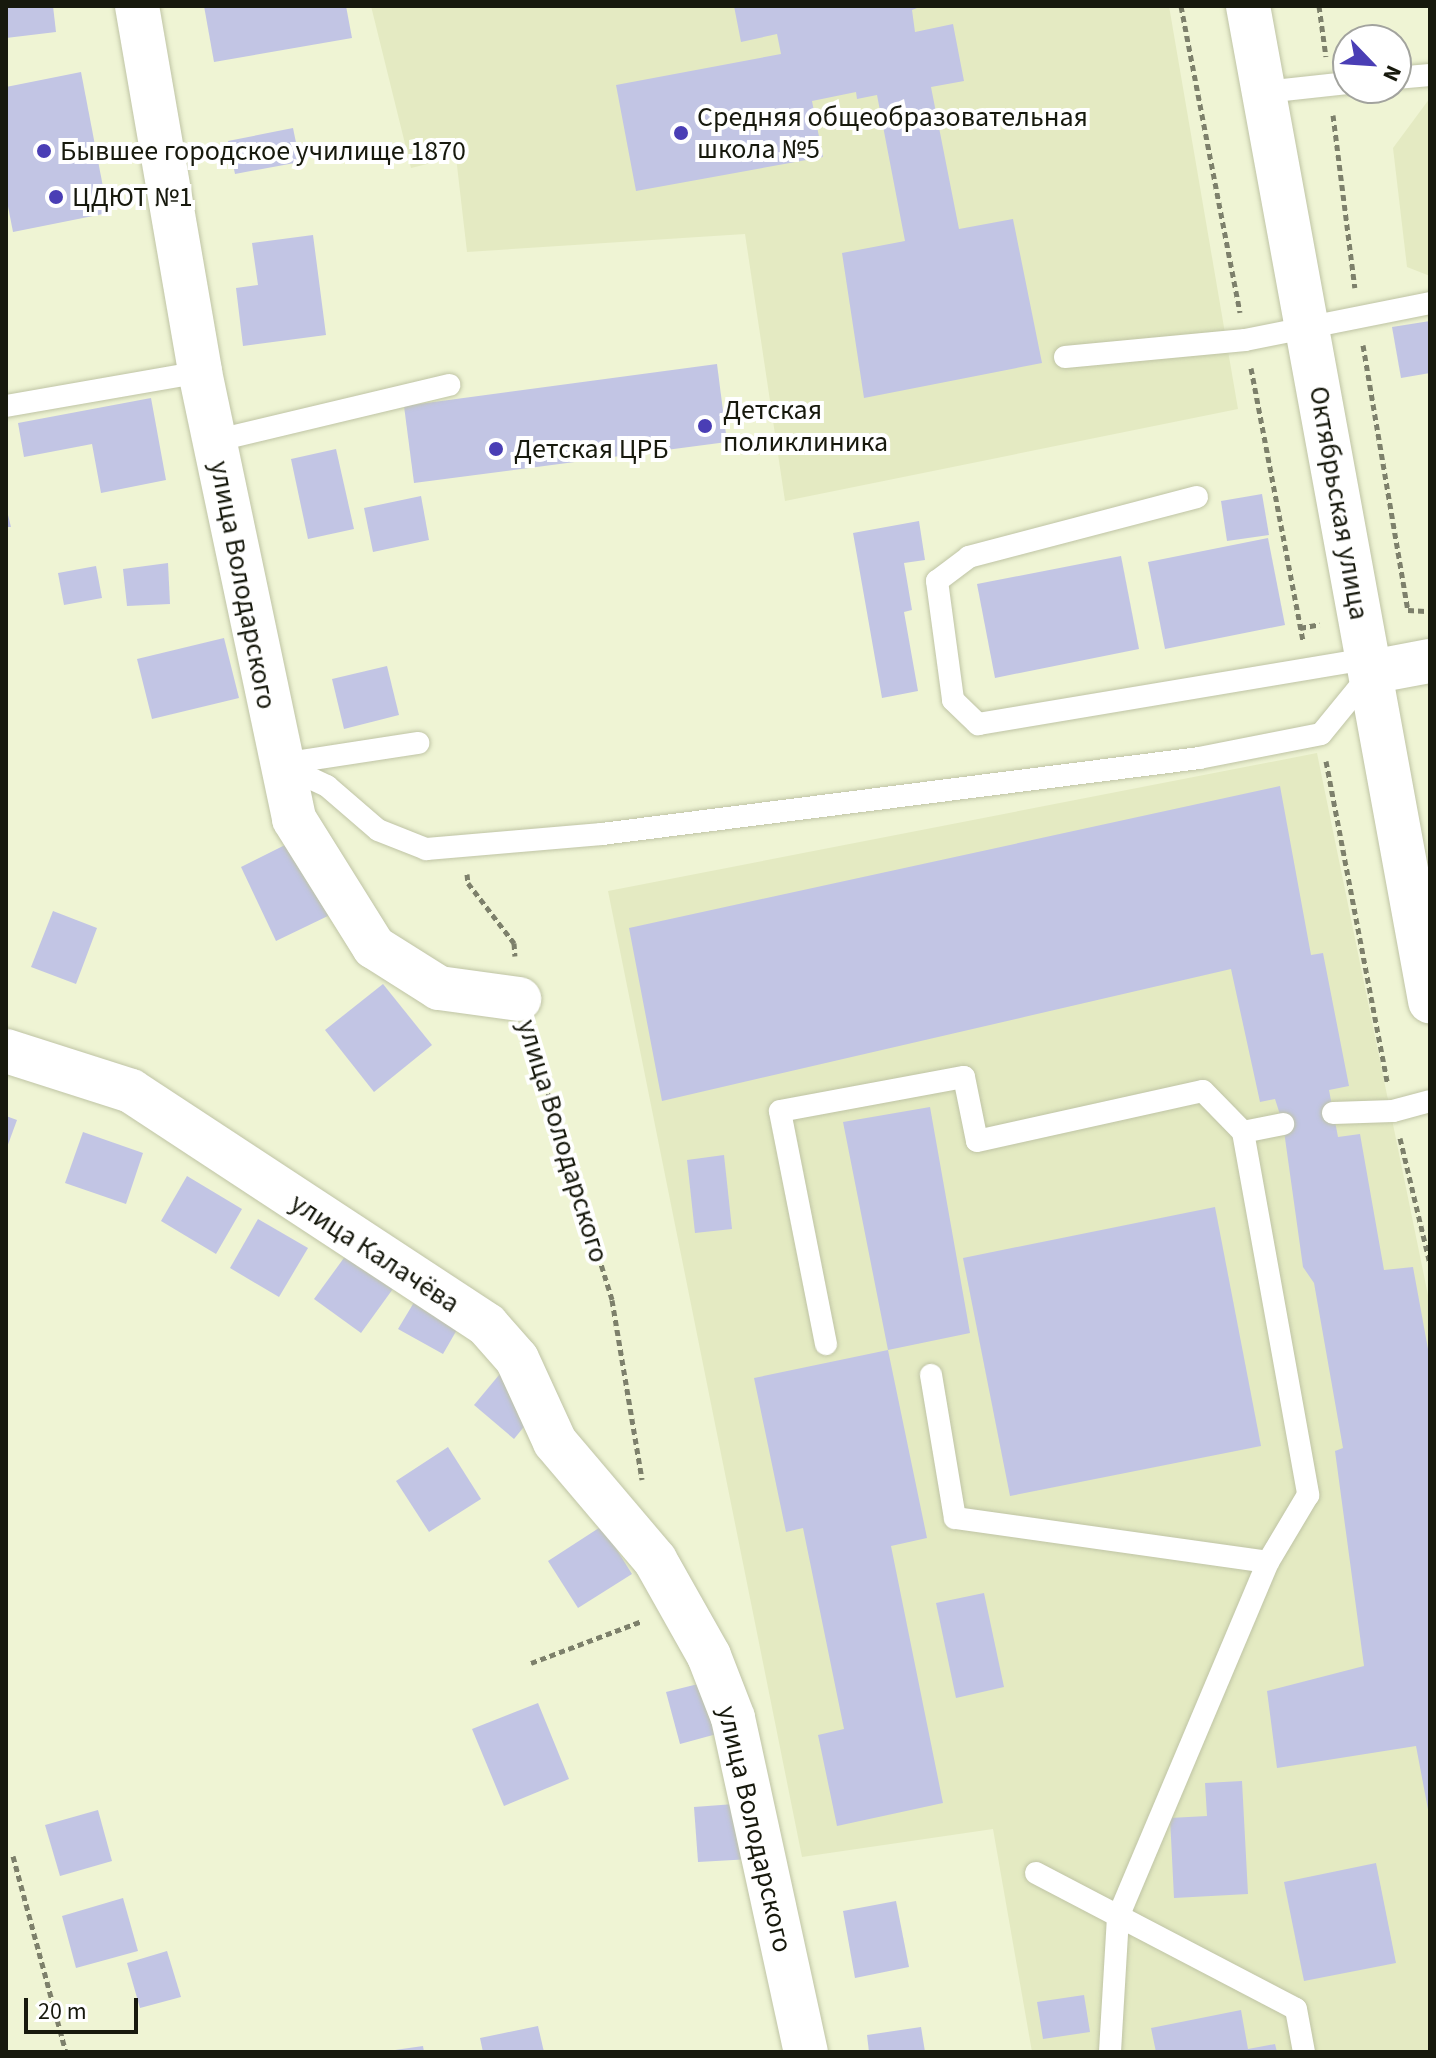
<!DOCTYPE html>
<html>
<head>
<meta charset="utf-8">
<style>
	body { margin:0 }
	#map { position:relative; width:1436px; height:2058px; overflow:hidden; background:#eff4d4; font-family:"Source Sans 3",sans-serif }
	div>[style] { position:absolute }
	.built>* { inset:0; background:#e4eac2 }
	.building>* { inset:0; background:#c2c5e4 }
	.path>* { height:5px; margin-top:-2.5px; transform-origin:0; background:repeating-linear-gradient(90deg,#7d806b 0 6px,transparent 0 10px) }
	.roads { filter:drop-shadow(0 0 2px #bfc4a5) drop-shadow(0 0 2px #bfc4a5) }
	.service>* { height:22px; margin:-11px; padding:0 11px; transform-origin:11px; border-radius:11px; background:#fff }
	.minor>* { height:44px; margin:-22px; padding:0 22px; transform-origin:22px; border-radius:22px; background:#fff }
	.secondary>* { height:44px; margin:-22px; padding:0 22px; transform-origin:22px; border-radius:22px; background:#fff }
	.primary>* { height:44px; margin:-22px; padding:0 22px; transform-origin:22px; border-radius:22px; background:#fff }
	.dots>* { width:22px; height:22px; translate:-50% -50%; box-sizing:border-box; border:4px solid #fff; border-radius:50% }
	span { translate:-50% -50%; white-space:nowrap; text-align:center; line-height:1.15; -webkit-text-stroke:8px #fff; paint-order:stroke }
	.poi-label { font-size:28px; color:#17190d }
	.left { translate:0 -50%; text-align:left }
	.street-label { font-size:28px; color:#17190d }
	.frame { position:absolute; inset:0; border:8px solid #17190d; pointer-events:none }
	.north { position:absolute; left:1332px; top:24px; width:80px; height:80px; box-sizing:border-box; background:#fff; border:2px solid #a2a39e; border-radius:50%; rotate:115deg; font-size:22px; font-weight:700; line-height:32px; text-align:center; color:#17190d }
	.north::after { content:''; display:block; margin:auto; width:28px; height:36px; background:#4a3eb5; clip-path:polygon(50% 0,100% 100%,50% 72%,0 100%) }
	.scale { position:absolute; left:24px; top:1998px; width:114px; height:36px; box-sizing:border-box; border:4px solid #17190d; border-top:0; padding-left:10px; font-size:24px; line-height:28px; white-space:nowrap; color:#17190d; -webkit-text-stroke:6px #fff; paint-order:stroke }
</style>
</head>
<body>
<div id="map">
	<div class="built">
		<i style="clip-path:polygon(371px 6px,1169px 6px,1238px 409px,785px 501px,745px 234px,467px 252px,456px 157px,411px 168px)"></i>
		<i style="clip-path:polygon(1430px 98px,1430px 276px,1407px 267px,1393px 148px)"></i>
		<i style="clip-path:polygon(1317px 753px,1430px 1305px,1430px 2052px,1032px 2052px,993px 1829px,802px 1857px,608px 891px)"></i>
	</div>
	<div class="building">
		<i style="clip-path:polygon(6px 6px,53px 6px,56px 32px,6px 38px)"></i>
		<i style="clip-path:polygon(204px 6px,346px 6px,352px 38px,214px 62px)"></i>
		<i style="clip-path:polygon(734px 6px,922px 6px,912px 10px,915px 32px,953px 24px,964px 81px,931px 87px,959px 229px,1013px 219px,1042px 363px,864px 398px,842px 253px,905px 241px,877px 95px,857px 99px,856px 92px,812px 101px,823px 157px,636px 191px,616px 85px,781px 54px,777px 34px,741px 42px)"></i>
		<i style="clip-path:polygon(81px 72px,108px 213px,13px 232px,6px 196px,6px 87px)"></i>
		<i style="clip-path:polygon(293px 128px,300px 162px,235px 174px,228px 141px)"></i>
		<i style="clip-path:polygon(313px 235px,326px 335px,243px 346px,236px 288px,258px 285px,252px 243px)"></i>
		<i style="clip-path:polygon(1430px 321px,1430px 373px,1401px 378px,1392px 327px)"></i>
		<i style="clip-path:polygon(717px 364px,727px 442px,414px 483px,404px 406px)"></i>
		<i style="clip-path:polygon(151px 398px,166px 480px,101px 493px,92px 444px,24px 457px,18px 423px)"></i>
		<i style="clip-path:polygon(336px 449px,354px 529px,308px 539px,291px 459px)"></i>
		<i style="clip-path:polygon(1262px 494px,1269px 535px,1227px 541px,1221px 501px)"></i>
		<i style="clip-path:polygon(421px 496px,429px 540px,373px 552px,364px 508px)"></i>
		<i style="clip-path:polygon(6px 507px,11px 527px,6px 527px)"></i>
		<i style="clip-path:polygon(919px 521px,925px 560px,904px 563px,912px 610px,904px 612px,918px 691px,882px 698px,853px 533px)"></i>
		<i style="clip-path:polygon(1268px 538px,1285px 625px,1165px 649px,1148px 562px)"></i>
		<i style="clip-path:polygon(1121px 556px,1139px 649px,995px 678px,977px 584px)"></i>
		<i style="clip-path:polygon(168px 563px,170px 604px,127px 606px,123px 569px)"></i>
		<i style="clip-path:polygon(96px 566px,102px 598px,64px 605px,58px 573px)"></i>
		<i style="clip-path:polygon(224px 638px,239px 698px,152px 719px,137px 659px)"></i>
		<i style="clip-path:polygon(387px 666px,399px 715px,344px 729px,332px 679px)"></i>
		<i style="clip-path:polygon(1280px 786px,1311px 955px,1323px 953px,1349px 1086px,1329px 1090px,1338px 1137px,1360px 1134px,1384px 1270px,1413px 1267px,1430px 1360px,1430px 1820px,1416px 1746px,1277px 1768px,1267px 1691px,1364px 1666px,1335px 1451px,1343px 1448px,1314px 1283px,1303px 1267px,1283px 1124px,1275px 1099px,1260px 1102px,1231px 969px,662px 1101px,629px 928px)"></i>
		<i style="clip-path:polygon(295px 840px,332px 914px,276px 941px,241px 867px)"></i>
		<i style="clip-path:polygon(53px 911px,97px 928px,76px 984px,31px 967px)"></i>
		<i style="clip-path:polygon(383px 984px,432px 1045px,374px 1092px,325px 1030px)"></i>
		<i style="clip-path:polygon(930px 1107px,970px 1333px,888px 1350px,927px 1538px,891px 1546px,943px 1803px,837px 1826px,818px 1735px,844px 1729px,803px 1528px,786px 1532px,754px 1378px,888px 1350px,843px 1122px)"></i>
		<i style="clip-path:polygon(6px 1116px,17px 1120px,6px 1150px)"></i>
		<i style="clip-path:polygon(83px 1132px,143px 1153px,126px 1204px,65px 1183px)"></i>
		<i style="clip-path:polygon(724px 1155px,732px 1229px,695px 1233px,687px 1160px)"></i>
		<i style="clip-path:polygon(187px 1176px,242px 1209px,216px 1254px,161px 1221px)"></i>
		<i style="clip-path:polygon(1215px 1207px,1261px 1446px,1010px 1496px,963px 1258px)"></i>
		<i style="clip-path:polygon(258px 1219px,308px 1248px,279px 1297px,230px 1268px)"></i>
		<i style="clip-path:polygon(349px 1251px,395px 1286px,361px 1333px,314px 1299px)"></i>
		<i style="clip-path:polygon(422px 1289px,466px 1314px,443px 1354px,398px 1329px)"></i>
		<i style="clip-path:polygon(509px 1363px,549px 1396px,514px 1439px,474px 1405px)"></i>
		<i style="clip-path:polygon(448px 1447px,481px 1499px,429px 1532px,396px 1481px)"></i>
		<i style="clip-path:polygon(602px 1526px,632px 1574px,578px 1608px,548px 1561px)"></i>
		<i style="clip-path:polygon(984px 1593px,1004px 1687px,956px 1698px,936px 1603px)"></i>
		<i style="clip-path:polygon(710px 1681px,724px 1732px,680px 1744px,666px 1692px)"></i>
		<i style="clip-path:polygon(538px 1703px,569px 1779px,504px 1806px,472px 1729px)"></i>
		<i style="clip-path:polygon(1242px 1781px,1248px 1894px,1174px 1898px,1170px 1818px,1207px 1816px,1205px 1783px)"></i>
		<i style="clip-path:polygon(748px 1803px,751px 1859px,698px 1862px,694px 1807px)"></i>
		<i style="clip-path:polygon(98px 1810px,112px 1861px,60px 1876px,45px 1825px)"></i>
		<i style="clip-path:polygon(1376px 1863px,1396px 1963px,1304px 1981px,1284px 1882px)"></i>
		<i style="clip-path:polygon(123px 1898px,138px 1951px,76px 1968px,62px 1916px)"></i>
		<i style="clip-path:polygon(896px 1901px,909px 1967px,855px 1978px,843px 1911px)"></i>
		<i style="clip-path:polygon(167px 1951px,181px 1997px,140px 2008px,127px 1963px)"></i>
		<i style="clip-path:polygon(1084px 1995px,1090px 2032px,1043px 2039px,1037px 2002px)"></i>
		<i style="clip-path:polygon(1241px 2010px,1248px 2049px,1275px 2044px,1277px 2052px,1156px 2052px,1151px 2028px)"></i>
		<i style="clip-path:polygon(538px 2026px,544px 2052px,483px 2052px,480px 2038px)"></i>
		<i style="clip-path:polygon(921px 2027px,925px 2052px,869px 2052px,867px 2035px)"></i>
		<i style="clip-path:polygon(423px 2046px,424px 2052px,396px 2052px,395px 2050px)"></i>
	</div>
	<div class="path">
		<i style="left:1181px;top:6px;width:312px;rotate:79.1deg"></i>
		<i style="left:1319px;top:6px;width:51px;rotate:82.2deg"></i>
		<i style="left:1333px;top:115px;width:174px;rotate:82.8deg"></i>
		<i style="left:1363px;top:345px;width:269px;rotate:80.4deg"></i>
		<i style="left:1408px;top:610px;width:22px;rotate:3deg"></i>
		<i style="left:1251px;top:368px;width:278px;rotate:79.2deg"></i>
		<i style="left:1300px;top:628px;width:20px;rotate:-11deg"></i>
		<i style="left:1326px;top:761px;width:327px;rotate:79.2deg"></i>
		<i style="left:467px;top:874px;width:9px;rotate:84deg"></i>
		<i style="left:468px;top:883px;width:76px;rotate:52.5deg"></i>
		<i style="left:514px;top:943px;width:13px;rotate:86deg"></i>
		<i style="left:530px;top:1036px;width:276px;rotate:72.7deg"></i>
		<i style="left:612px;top:1300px;width:182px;rotate:80.5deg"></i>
		<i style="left:1400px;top:1138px;width:130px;rotate:76.6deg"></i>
		<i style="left:531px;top:1663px;width:119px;rotate:-20.7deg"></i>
		<i style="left:13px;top:1856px;width:203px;rotate:74.9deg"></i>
	</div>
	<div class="roads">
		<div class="service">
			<i style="left:1396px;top:78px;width:34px;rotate:-5deg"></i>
			<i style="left:1265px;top:92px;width:83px;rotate:-6.2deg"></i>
			<i style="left:1065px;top:357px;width:181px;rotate:-5.4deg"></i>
			<i style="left:1245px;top:340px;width:189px;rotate:-11.3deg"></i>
			<i style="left:6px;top:406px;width:197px;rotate:-9.9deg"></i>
			<i style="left:214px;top:441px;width:242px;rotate:-13.4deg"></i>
			<i style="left:1197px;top:497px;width:236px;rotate:165.3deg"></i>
			<i style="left:969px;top:557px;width:40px;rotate:143deg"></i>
			<i style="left:937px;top:581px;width:120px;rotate:82.3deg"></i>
			<i style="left:953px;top:700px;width:35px;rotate:44deg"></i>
			<i style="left:978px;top:724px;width:395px;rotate:-9.5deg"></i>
			<i style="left:281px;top:764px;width:139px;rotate:-8.7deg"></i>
			<i style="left:282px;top:765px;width:50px;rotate:25deg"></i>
			<i style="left:327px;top:786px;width:67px;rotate:40.8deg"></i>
			<i style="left:378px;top:830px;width:52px;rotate:21.6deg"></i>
			<i style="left:426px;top:849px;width:177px;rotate:-4.9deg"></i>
			<i style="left:602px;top:834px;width:602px;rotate:-7.25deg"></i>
			<i style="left:1199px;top:758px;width:124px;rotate:-11.1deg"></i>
			<i style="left:1321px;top:734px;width:77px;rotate:-50.8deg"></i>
			<i style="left:1333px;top:1113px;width:60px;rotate:-1.9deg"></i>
			<i style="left:1393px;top:1111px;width:38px;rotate:-15deg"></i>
			<i style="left:1243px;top:1132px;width:41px;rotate:-11.3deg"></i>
			<i style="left:826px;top:1344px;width:237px;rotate:-101.2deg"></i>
			<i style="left:780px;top:1111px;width:187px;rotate:-10.5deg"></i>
			<i style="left:964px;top:1077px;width:65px;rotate:78.5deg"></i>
			<i style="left:977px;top:1141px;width:231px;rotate:-12.5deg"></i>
			<i style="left:1203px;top:1091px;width:57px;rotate:45.7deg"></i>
			<i style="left:1243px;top:1132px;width:369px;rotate:79.8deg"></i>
			<i style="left:1308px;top:1495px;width:78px;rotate:120.8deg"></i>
			<i style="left:1268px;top:1562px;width:385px;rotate:112.9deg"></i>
			<i style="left:1118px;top:1917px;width:135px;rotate:93.4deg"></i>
			<i style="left:931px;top:1375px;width:145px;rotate:80.5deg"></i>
			<i style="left:955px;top:1518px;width:316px;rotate:8deg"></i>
			<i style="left:1036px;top:1873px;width:293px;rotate:27.6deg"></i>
			<i style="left:1296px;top:2009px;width:44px;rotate:79.5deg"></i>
		</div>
		<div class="minor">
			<i style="left:137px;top:6px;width:371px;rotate:80.2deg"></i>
			<i style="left:200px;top:372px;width:457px;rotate:78.1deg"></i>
			<i style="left:294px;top:819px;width:151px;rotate:58deg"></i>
			<i style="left:374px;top:947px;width:77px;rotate:32.2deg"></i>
			<i style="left:439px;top:988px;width:81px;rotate:7.8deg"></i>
			<i style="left:6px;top:1051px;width:131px;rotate:17.7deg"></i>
			<i style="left:131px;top:1091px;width:426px;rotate:33.3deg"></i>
			<i style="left:487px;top:1325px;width:45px;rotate:48.6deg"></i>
			<i style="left:517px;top:1359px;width:91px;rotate:65.4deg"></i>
			<i style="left:555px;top:1442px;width:155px;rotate:49.7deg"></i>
			<i style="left:655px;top:1560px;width:110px;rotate:60.6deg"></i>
			<i style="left:709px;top:1656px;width:66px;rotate:68.8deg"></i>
			<i style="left:733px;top:1718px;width:342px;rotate:77.7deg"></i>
		</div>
		<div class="secondary">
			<i style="left:1371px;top:672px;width:60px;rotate:-10.6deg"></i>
		</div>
		<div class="primary">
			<i style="left:1248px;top:6px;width:1012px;rotate:79.63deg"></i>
		</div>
	</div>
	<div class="dots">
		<i style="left:681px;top:133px;background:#4a3eb5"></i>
		<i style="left:44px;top:151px;background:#4a3eb5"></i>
		<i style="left:56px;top:197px;background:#4a3eb5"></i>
		<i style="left:705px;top:426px;background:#4a3eb5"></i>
		<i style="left:496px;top:449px;background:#4a3eb5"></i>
	</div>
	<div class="poi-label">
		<span class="left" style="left:697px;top:133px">Средняя общеобразовательная<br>школа №5</span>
		<span class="left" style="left:60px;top:151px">Бывшее городское училище 1870</span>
		<span class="left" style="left:72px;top:197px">ЦДЮТ №1</span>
		<span class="left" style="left:723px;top:426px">Детская<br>поликлиника</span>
		<span class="left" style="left:514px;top:449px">Детская ЦРБ</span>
	</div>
	<div class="street-label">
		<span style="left:1339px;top:503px;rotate:80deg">Октябрьская улица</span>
		<span style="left:243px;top:585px;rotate:79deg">улица Володарского</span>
		<span style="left:563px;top:1141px;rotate:73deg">улица Володарского</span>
		<span style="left:375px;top:1253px;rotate:33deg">улица Калачёва</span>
		<span style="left:755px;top:1829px;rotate:77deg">улица Володарского</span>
	</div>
	<div class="frame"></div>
	<div class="north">N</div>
	<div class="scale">20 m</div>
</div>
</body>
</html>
